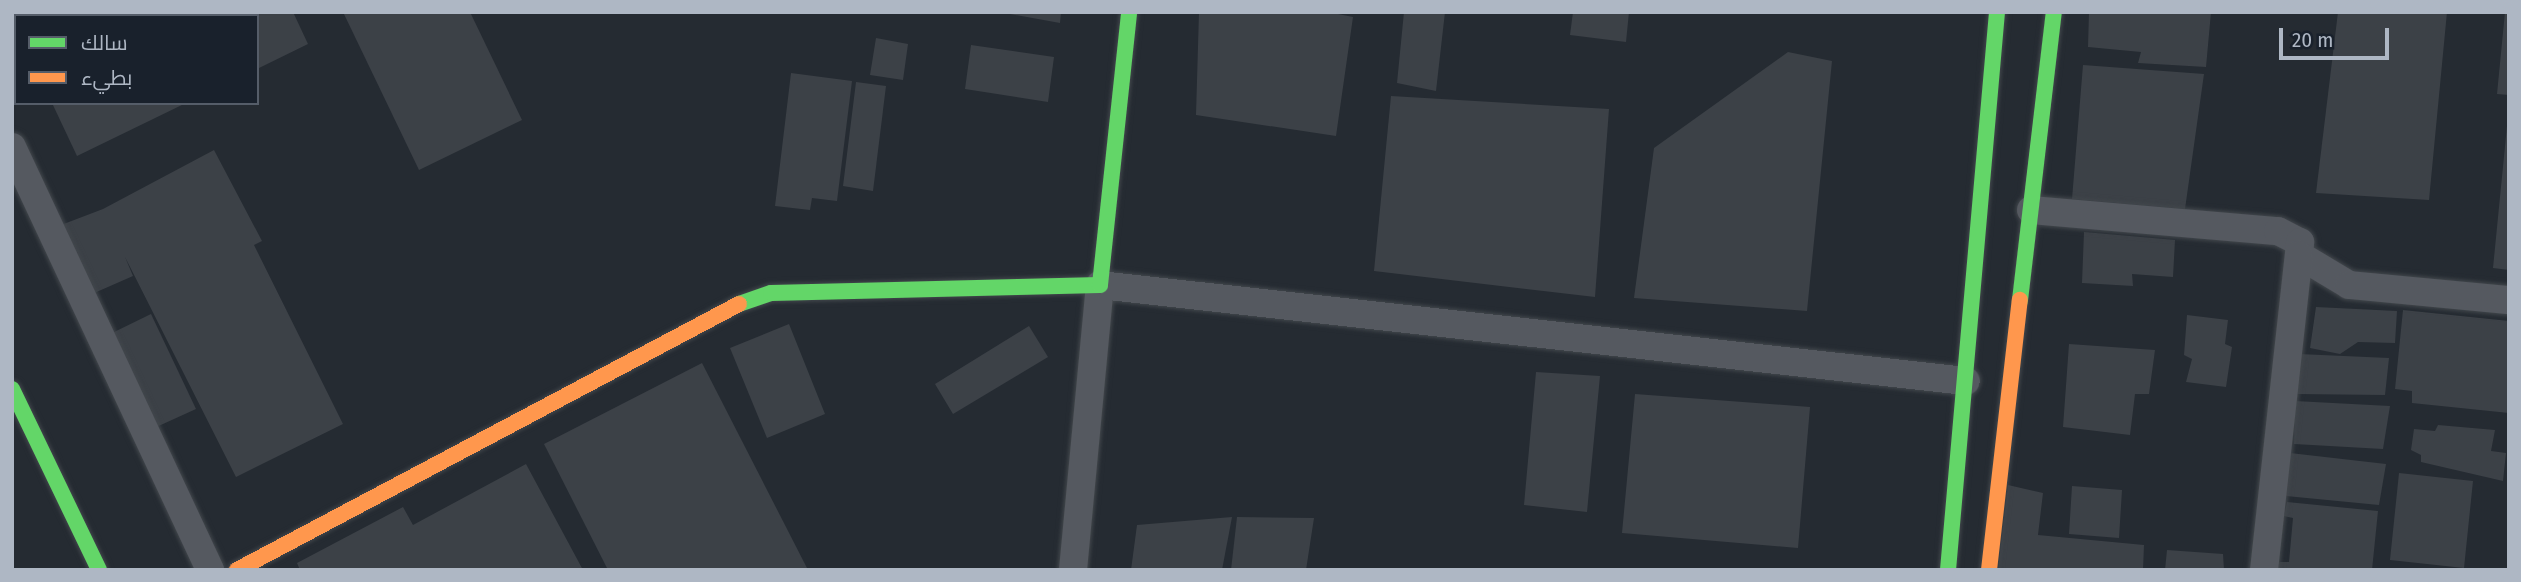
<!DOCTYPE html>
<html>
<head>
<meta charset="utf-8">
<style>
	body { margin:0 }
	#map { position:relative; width:2521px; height:582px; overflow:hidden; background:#252b32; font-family:"Fira Sans Condensed",Cairo,sans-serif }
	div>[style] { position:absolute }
	.building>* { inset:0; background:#3c4147 }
	.roads { filter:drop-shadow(0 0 2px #42474c) drop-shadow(0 0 2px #42474c) }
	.street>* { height:28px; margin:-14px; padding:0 14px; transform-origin:14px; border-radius:14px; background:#555960 }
	.fast>* { height:16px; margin:-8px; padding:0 8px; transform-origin:8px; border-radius:8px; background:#63d668 }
	.slow>* { height:16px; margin:-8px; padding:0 8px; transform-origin:8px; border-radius:8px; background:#ff974d }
	span { translate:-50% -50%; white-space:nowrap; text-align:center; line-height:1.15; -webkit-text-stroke:7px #19212c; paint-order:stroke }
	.frame { position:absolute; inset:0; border:14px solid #aeb7c4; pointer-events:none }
	.legend { position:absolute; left:14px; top:14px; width:245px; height:91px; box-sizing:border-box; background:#19212c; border:2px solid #555d69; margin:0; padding:9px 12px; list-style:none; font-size:21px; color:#aeb7c4 }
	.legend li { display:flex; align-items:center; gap:14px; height:35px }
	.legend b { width:35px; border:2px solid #555d69 }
	.scale { position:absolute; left:2279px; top:28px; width:110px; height:32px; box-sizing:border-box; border:4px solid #aeb7c4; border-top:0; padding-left:9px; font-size:21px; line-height:24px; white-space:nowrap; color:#aeb7c4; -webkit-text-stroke:5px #19212c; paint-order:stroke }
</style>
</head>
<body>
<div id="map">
	<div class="building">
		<i style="clip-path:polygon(12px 12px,83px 12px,85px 16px,16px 16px,16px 25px)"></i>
		<i style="clip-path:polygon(114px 12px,293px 12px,308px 44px,257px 69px,257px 16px,106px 16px)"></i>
		<i style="clip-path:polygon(343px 12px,470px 12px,522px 120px,419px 170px)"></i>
		<i style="clip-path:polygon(999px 12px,1061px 12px,1060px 23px)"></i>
		<i style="clip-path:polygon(1199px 12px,1328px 12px,1353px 17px,1336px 136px,1196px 115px)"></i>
		<i style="clip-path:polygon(1404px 12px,1445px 12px,1436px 91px,1397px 83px)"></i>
		<i style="clip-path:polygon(1573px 12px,1629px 12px,1626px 42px,1570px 35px)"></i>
		<i style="clip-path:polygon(2089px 12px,2211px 12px,2206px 67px,2138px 63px,2141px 52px,2088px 47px)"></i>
		<i style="clip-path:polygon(2338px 12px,2447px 12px,2429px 200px,2316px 193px)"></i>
		<i style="clip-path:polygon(2505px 12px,2509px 12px,2509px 95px,2497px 94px)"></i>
		<i style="clip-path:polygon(876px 38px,908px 44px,903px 80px,870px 75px)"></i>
		<i style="clip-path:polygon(971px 45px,1054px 57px,1048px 102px,965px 89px)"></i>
		<i style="clip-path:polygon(1788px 52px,1832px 61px,1807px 311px,1634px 298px,1654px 148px)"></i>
		<i style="clip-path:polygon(2083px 65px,2204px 74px,2185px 209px,2072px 199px)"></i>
		<i style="clip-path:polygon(791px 73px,852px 81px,837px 201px,812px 198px,810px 210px,775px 206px)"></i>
		<i style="clip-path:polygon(856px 82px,886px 86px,873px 191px,843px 186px)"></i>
		<i style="clip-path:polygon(1391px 96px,1609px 109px,1595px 297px,1374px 271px)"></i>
		<i style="clip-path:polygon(52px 103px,186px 103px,77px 156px)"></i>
		<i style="clip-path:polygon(2507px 126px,2509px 127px,2509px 270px,2493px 268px)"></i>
		<i style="clip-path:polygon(214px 150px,262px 241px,254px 245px,343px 424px,236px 477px,125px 257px,133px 276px,92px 294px,61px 225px,103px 209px)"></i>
		<i style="clip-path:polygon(2084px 232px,2175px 240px,2173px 277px,2132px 274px,2133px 286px,2082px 283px)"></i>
		<i style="clip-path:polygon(2316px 307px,2397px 311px,2395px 343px,2358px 342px,2340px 354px,2310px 348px)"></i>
		<i style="clip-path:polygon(2403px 310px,2509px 321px,2509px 413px,2412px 403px,2412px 391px,2395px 389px)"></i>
		<i style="clip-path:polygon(151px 314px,196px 409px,152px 429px,108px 335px)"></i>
		<i style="clip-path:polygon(2187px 315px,2228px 320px,2225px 344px,2232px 347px,2226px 387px,2186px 382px,2192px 359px,2184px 355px)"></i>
		<i style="clip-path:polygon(789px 324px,825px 414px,767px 438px,730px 348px)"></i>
		<i style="clip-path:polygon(1029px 326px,1048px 357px,953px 414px,935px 384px)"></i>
		<i style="clip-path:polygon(2069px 344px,2155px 350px,2149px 394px,2135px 394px,2130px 435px,2063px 427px)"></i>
		<i style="clip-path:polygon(2299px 354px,2389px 358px,2385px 395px,2296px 394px)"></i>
		<i style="clip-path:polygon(702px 363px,808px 570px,608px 570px,544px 444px)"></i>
		<i style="clip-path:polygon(1536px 372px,1600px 376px,1587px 512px,1524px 505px)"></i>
		<i style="clip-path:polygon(1635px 394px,1810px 407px,1798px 548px,1622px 533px)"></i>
		<i style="clip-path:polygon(2295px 401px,2390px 406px,2383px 449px,2294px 444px)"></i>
		<i style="clip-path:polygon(2438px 425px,2495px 430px,2491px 451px,2506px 453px,2503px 481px,2421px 462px,2421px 455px,2411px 450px,2414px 429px,2435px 431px)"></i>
		<i style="clip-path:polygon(2290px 453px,2386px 464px,2379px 505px,2285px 496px)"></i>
		<i style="clip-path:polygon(526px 464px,583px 570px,300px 570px,297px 563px,403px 507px,413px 525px)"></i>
		<i style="clip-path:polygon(2399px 473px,2473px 481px,2464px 568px,2390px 560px)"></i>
		<i style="clip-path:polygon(2008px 485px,2043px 493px,2038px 535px,2144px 545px,2143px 570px,1998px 570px)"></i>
		<i style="clip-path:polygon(2072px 486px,2122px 490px,2119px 538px,2069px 534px)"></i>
		<i style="clip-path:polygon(2287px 502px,2378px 511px,2372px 570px,2276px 570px,2277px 562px,2289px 562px,2293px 518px,2284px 516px)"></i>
		<i style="clip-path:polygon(1232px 517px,1222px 570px,1131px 570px,1137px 525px)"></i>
		<i style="clip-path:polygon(1237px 517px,1314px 518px,1306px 570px,1231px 570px)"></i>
		<i style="clip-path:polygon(2167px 550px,2223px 554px,2224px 570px,2165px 570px)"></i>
	</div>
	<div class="roads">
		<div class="street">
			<i style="left:12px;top:147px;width:467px;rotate:64.9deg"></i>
			<i style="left:2031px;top:210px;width:248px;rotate:4.9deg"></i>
			<i style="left:2278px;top:231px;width:25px;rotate:27deg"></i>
			<i style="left:2300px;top:242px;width:13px;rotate:94deg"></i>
			<i style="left:2299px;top:255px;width:58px;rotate:31deg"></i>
			<i style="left:2349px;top:285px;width:161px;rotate:5.4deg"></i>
			<i style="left:1073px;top:570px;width:286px;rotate:-84.6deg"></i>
			<i style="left:1100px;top:285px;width:871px;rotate:6.33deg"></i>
			<i style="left:2264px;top:570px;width:317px;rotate:-83.7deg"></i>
		</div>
		<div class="fast">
			<i style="left:2020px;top:300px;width:290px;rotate:-83.3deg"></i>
			<i style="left:739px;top:304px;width:34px;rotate:-19deg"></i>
			<i style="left:771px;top:293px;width:329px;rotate:-1.4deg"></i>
			<i style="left:1100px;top:285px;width:275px;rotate:-83.9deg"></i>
			<i style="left:12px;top:389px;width:201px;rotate:64.3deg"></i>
			<i style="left:1948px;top:570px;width:560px;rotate:-84.98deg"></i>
		</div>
		<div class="slow">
			<i style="left:237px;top:570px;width:568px;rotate:-27.92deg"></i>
			<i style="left:1989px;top:570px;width:272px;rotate:-83.5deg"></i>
		</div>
	</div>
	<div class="frame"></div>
	<ul class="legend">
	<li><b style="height:9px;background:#63d668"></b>سالك</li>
	<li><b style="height:9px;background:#ff974d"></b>بطيء</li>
	</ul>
	<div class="scale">20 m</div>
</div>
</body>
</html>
